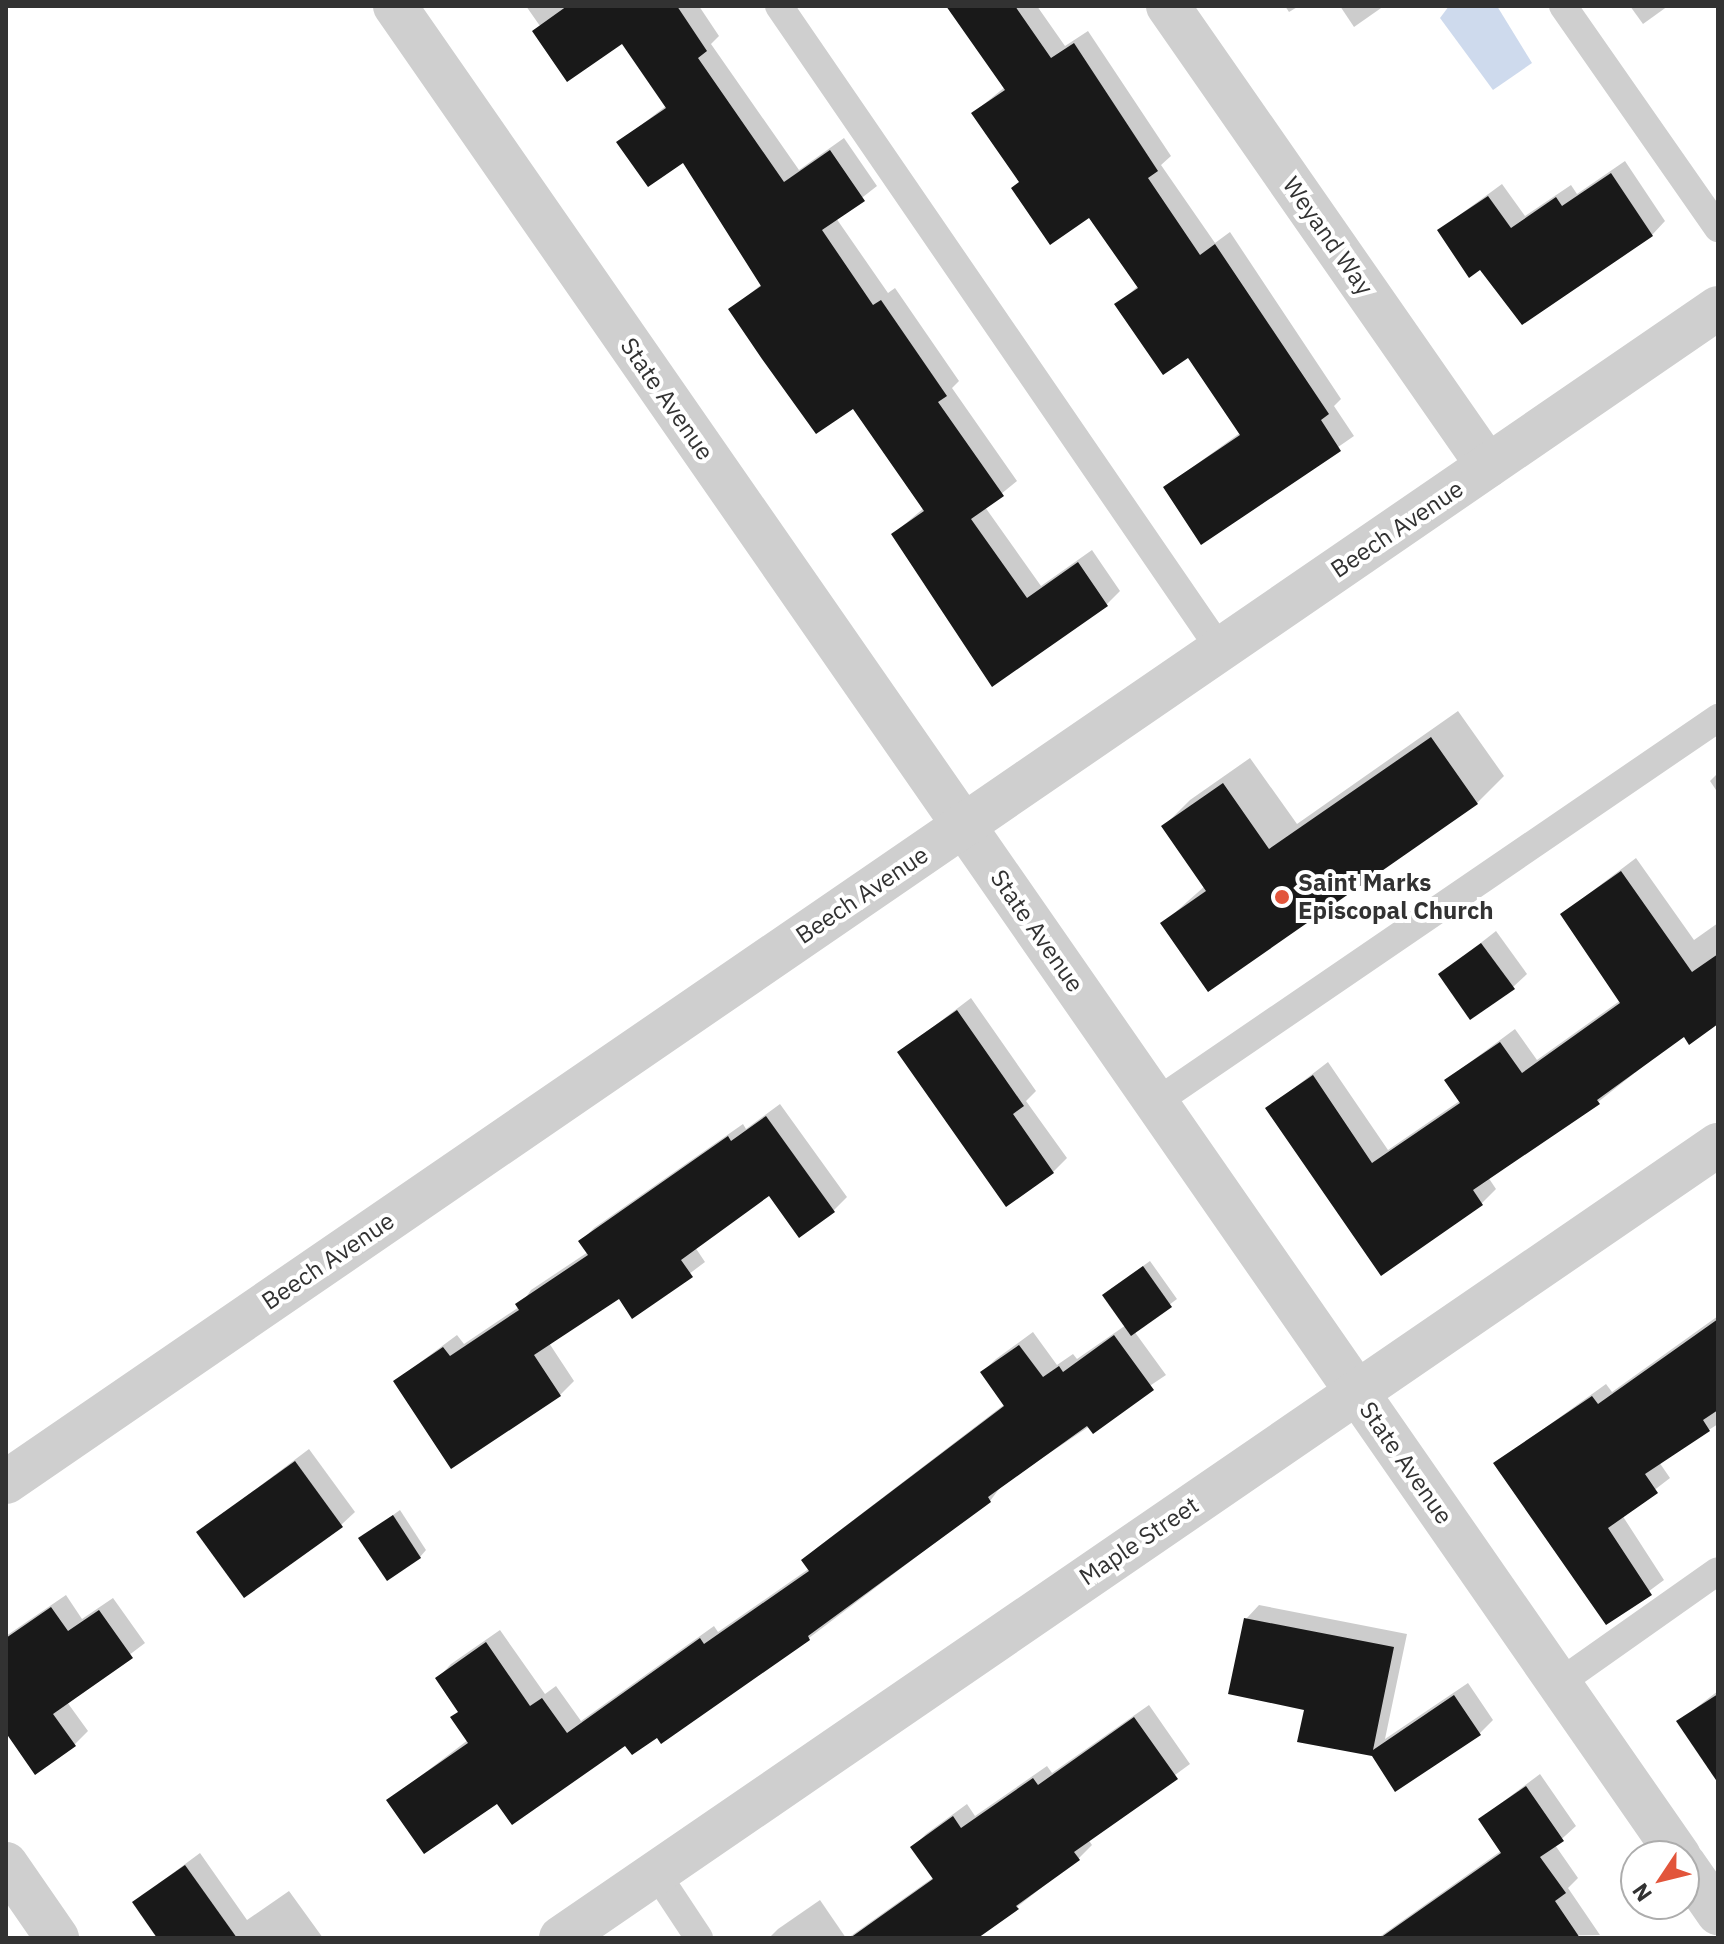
<!DOCTYPE html>
<html>
<head>
<meta charset="utf-8">
<style>
	body { margin:0 }
	#map { position:relative; width:1724px; height:1944px; overflow:hidden; background:#fff; font-family:"IBM Plex Sans",sans-serif }
	div>[style] { position:absolute }
	.water>* { inset:0; background:#cedaed }
	.shadow>* { inset:0; background:#0003 }
	.building>* { inset:0; background:#191919 }
	.service>* { height:28px; margin:-14px; padding:0 14px; transform-origin:14px; border-radius:14px; background:#cfcfcf }
	.minor>* { height:44px; margin:-22px; padding:0 22px; transform-origin:22px; border-radius:22px; background:#cfcfcf }
	.tertiary>* { height:44px; margin:-22px; padding:0 22px; transform-origin:22px; border-radius:22px; background:#cfcfcf }
	.dots>* { width:22px; height:22px; translate:-50% -50%; box-sizing:border-box; border:4px solid #fff; border-radius:50% }
	span { translate:-50% -50%; white-space:nowrap; text-align:center; line-height:1.15; -webkit-text-stroke:8px #fff; paint-order:stroke }
	.street-label { font-size:24px; color:#323232 }
	.poi-label { font-size:24px; color:#323232; font-weight:700 }
	.left { translate:0 -50%; text-align:left }
	.frame { position:absolute; inset:0; border:8px solid #323232; pointer-events:none }
	.north { position:absolute; left:1620px; top:1840px; width:80px; height:80px; box-sizing:border-box; background:#fff; border:2px solid #adadad; border-radius:50%; rotate:235deg; font-size:22px; font-weight:700; line-height:32px; text-align:center; color:#323232 }
	.north::after { content:''; display:block; margin:auto; width:28px; height:36px; background:#e2553b; clip-path:polygon(50% 0,100% 100%,50% 72%,0 100%) }
</style>
</head>
<body>
<div id="map">
	<div class="water">
		<i style="clip-path:polygon(1449px 6px,1497px 6px,1532px 63px,1493px 90px,1440px 18px)"></i>
	</div>
	<div class="shadow">
		<i style="clip-path:polygon(526px 6px,699px 6px,719px 36px,711px 44px,799px 170px,844px 138px,877px 186px,836px 218px,888px 293px,895px 288px,959px 381px,952px 388px,1017px 481px,985px 507px,1041px 586px,1092px 550px,1120px 591px,1107px 604px,992px 684px,893px 534px,924px 508px,853px 406px,731px 309px,762px 284px,684px 160px,619px 142px,666px 106px,622px 41px,534px 31px,540px 26px)"></i>
		<i style="clip-path:polygon(949px 6px,1037px 6px,1065px 46px,1088px 31px,1171px 156px,1161px 165px,1215px 243px,1230px 232px,1341px 399px,1334px 406px,1354px 436px,1201px 542px,1165px 487px,1240px 433px,1188px 355px,1117px 305px,1139px 285px,1090px 215px,1021px 181px,973px 113px,1005px 87px)"></i>
		<i style="clip-path:polygon(1285px 6px,1299px 6px,1289px 12px)"></i>
		<i style="clip-path:polygon(1340px 6px,1384px 6px,1354px 27px)"></i>
		<i style="clip-path:polygon(1630px 6px,1668px 6px,1643px 24px)"></i>
		<i style="clip-path:polygon(1625px 161px,1665px 221px,1652px 235px,1480px 268px,1439px 230px,1502px 184px,1525px 216px,1571px 185px,1577px 194px)"></i>
		<i style="clip-path:polygon(1458px 711px,1504px 776px,1477px 803px,1208px 989px,1162px 924px,1205px 886px,1164px 826px,1190px 800px,1250px 758px,1297px 824px)"></i>
		<i style="clip-path:polygon(1718px 773px,1718px 793px,1710px 781px)"></i>
		<i style="clip-path:polygon(1636px 858px,1694px 940px,1718px 923px,1718px 1023px,1684px 1034px,1598px 1102px,1488px 1177px,1496px 1189px,1482px 1203px,1382px 1273px,1268px 1108px,1328px 1062px,1388px 1150px,1461px 1100px,1446px 1080px,1515px 1029px,1537px 1060px,1621px 1000px,1562px 914px)"></i>
		<i style="clip-path:polygon(1496px 931px,1527px 974px,1513px 987px,1441px 974px)"></i>
		<i style="clip-path:polygon(971px 998px,1036px 1091px,1026px 1101px,1067px 1158px,1053px 1172px,900px 1052px)"></i>
		<i style="clip-path:polygon(780px 1104px,847px 1197px,833px 1211px,770px 1193px,695px 1247px,705px 1262px,633px 1316px,619px 1296px,549px 1343px,574px 1381px,560px 1395px,395px 1381px,457px 1335px,464px 1344px,519px 1307px,531px 1290px,588px 1252px,581px 1241px,594px 1228px,743px 1124px,746px 1129px)"></i>
		<i style="clip-path:polygon(1150px 1261px,1177px 1299px,1134px 1331px,1166px 1375px,1002px 1485px,990px 1501px,809px 1638px,657px 1735px,626px 1743px,497px 1801px,389px 1800px,468px 1740px,460px 1710px,438px 1678px,451px 1664px,500px 1630px,545px 1694px,556px 1686px,581px 1721px,714px 1626px,718px 1632px,810px 1568px,804px 1560px,818px 1547px,1005px 1404px,982px 1372px,996px 1359px,1033px 1332px,1057px 1365px,1073px 1354px,1077px 1359px,1126px 1325px,1111px 1289px)"></i>
		<i style="clip-path:polygon(1718px 1316px,1718px 1424px,1659px 1462px,1670px 1478px,1622px 1515px,1664px 1580px,1607px 1622px,1496px 1463px,1606px 1384px,1612px 1392px)"></i>
		<i style="clip-path:polygon(309px 1449px,355px 1512px,341px 1525px,199px 1532px)"></i>
		<i style="clip-path:polygon(400px 1510px,426px 1550px,420px 1557px,361px 1538px)"></i>
		<i style="clip-path:polygon(66px 1595px,82px 1619px,113px 1598px,145px 1643px,67px 1702px,88px 1731px,74px 1745px,6px 1730px,6px 1636px)"></i>
		<i style="clip-path:polygon(1259px 1605px,1407px 1634px,1385px 1739px,1468px 1683px,1493px 1720px,1480px 1733px,1373px 1754px,1306px 1709px,1246px 1619px)"></i>
		<i style="clip-path:polygon(1718px 1691px,1718px 1779px,1679px 1721px)"></i>
		<i style="clip-path:polygon(1149px 1705px,1190px 1764px,1088px 1839px,1092px 1845px,1079px 1858px,1017px 1907px,975px 1938px,848px 1938px,934px 1877px,913px 1847px,926px 1834px,967px 1804px,975px 1816px,1047px 1766px,1052px 1773px)"></i>
		<i style="clip-path:polygon(1540px 1774px,1576px 1826px,1555px 1845px,1578px 1878px,1568px 1888px,1600px 1935px,1378px 1938px,1501px 1851px,1480px 1819px)"></i>
		<i style="clip-path:polygon(200px 1853px,247px 1920px,289px 1891px,323px 1938px,160px 1938px,134px 1902px)"></i>
		<i style="clip-path:polygon(820px 1900px,846px 1938px,769px 1938px,778px 1929px)"></i>
	</div>
	<div class="building">
		<i style="clip-path:polygon(567px 6px,677px 6px,707px 51px,698px 58px,784px 182px,830px 150px,865px 201px,822px 230px,873px 305px,881px 300px,947px 396px,938px 402px,1004px 496px,971px 519px,1027px 598px,1078px 562px,1108px 606px,992px 687px,891px 534px,924px 511px,853px 409px,816px 434px,762px 359px,728px 309px,761px 286px,683px 163px,648px 187px,616px 142px,666px 108px,622px 44px,567px 82px,532px 31px)"></i>
		<i style="clip-path:polygon(946px 6px,1015px 6px,1051px 58px,1074px 43px,1158px 171px,1148px 178px,1200px 255px,1215px 244px,1329px 414px,1321px 420px,1341px 451px,1201px 545px,1163px 487px,1240px 435px,1188px 358px,1163px 375px,1114px 304px,1138px 288px,1089px 218px,1050px 245px,1011px 188px,1019px 182px,971px 113px,1005px 90px)"></i>
		<i style="clip-path:polygon(1611px 173px,1653px 236px,1522px 325px,1480px 270px,1469px 278px,1437px 230px,1488px 196px,1511px 228px,1556px 197px,1562px 206px)"></i>
		<i style="clip-path:polygon(1431px 737px,1478px 804px,1208px 992px,1160px 923px,1206px 891px,1161px 826px,1223px 783px,1269px 849px)"></i>
		<i style="clip-path:polygon(1621px 871px,1692px 972px,1718px 954px,1718px 1024px,1689px 1045px,1684px 1037px,1597px 1100px,1600px 1104px,1473px 1190px,1483px 1205px,1381px 1276px,1265px 1108px,1313px 1075px,1372px 1163px,1460px 1103px,1444px 1080px,1500px 1042px,1522px 1073px,1620px 1003px,1560px 914px)"></i>
		<i style="clip-path:polygon(1481px 943px,1515px 989px,1470px 1020px,1438px 974px)"></i>
		<i style="clip-path:polygon(957px 1010px,1024px 1106px,1013px 1114px,1054px 1173px,1006px 1207px,897px 1052px)"></i>
		<i style="clip-path:polygon(766px 1116px,835px 1212px,799px 1238px,769px 1196px,681px 1260px,693px 1277px,632px 1319px,619px 1299px,534px 1355px,561px 1396px,451px 1469px,393px 1381px,443px 1347px,450px 1356px,519px 1310px,515px 1304px,588px 1255px,578px 1241px,728px 1136px,731px 1141px)"></i>
		<i style="clip-path:polygon(1143px 1266px,1172px 1307px,1131px 1336px,1102px 1295px)"></i>
		<i style="clip-path:polygon(1718px 1319px,1718px 1410px,1703px 1420px,1710px 1431px,1645px 1474px,1658px 1493px,1608px 1528px,1652px 1595px,1606px 1625px,1493px 1463px,1592px 1396px,1598px 1404px)"></i>
		<i style="clip-path:polygon(1114px 1335px,1154px 1390px,1093px 1434px,1087px 1426px,988px 1497px,991px 1502px,808px 1636px,810px 1640px,661px 1744px,657px 1738px,632px 1755px,625px 1746px,512px 1825px,497px 1804px,424px 1854px,386px 1800px,468px 1743px,450px 1717px,458px 1712px,435px 1678px,486px 1642px,530px 1706px,542px 1698px,567px 1733px,700px 1638px,704px 1644px,809px 1571px,801px 1560px,1004px 1406px,980px 1372px,1019px 1345px,1043px 1377px,1059px 1366px,1063px 1372px)"></i>
		<i style="clip-path:polygon(295px 1461px,343px 1527px,244px 1598px,196px 1532px)"></i>
		<i style="clip-path:polygon(393px 1515px,421px 1558px,387px 1581px,358px 1538px)"></i>
		<i style="clip-path:polygon(51px 1607px,68px 1631px,99px 1610px,133px 1658px,53px 1714px,76px 1746px,35px 1775px,6px 1733px,6px 1638px)"></i>
		<i style="clip-path:polygon(1244px 1618px,1394px 1647px,1373px 1750px,1454px 1695px,1481px 1735px,1395px 1792px,1372px 1756px,1297px 1742px,1304px 1710px,1228px 1694px)"></i>
		<i style="clip-path:polygon(1718px 1694px,1718px 1783px,1676px 1721px)"></i>
		<i style="clip-path:polygon(1134px 1717px,1178px 1779px,1074px 1852px,1080px 1860px,1016px 1906px,1019px 1909px,978px 1938px,850px 1938px,933px 1879px,910px 1847px,953px 1816px,961px 1828px,1033px 1778px,1038px 1785px)"></i>
		<i style="clip-path:polygon(1526px 1786px,1564px 1841px,1540px 1857px,1566px 1893px,1555px 1901px,1580px 1938px,1380px 1938px,1501px 1853px,1478px 1819px)"></i>
		<i style="clip-path:polygon(185px 1865px,237px 1938px,157px 1938px,132px 1902px)"></i>
	</div>
	<div class="service">
		<i style="left:779px;top:6px;width:780px;rotate:55.56deg"></i>
		<i style="left:1563px;top:6px;width:271px;rotate:55.1deg"></i>
		<i style="left:1156px;top:1102px;width:681px;rotate:-34.34deg"></i>
		<i style="left:1559px;top:1683px;width:194px;rotate:-35.2deg"></i>
		<i style="left:656px;top:1873px;width:78px;rotate:56.5deg"></i>
	</div>
	<div class="minor">
		<i style="left:395px;top:6px;width:2252px;rotate:55.24deg"></i>
		<i style="left:1168px;top:6px;width:560px;rotate:55.18deg"></i>
		<i style="left:6px;top:1864px;width:90px;rotate:55.4deg"></i>
		<i style="left:1684px;top:1864px;width:60px;rotate:55.2deg"></i>
		<i style="left:561px;top:1938px;width:1403px;rotate:-34.43deg"></i>
	</div>
	<div class="tertiary">
		<i style="left:6px;top:1482px;width:2076px;rotate:-34.44deg"></i>
	</div>
	<div class="dots">
		<i style="left:1282px;top:897px;background:#e2553b"></i>
	</div>
	<div class="street-label">
		<span style="left:1328px;top:236px;rotate:55deg">Weyand Way</span>
		<span style="left:667px;top:399px;rotate:55deg">State Avenue</span>
		<span style="left:1397px;top:529px;rotate:-34deg">Beech Avenue</span>
		<span style="left:862px;top:895px;rotate:-34deg">Beech Avenue</span>
		<span style="left:1037px;top:931px;rotate:55deg">State Avenue</span>
		<span style="left:328px;top:1261px;rotate:-34deg">Beech Avenue</span>
		<span style="left:1406px;top:1463px;rotate:55deg">State Avenue</span>
		<span style="left:1139px;top:1541px;rotate:-34deg">Maple Street</span>
	</div>
	<div class="poi-label">
		<span class="left" style="left:1298px;top:897px">Saint Marks<br>Episcopal Church</span>
	</div>
	<div class="frame"></div>
	<div class="north">N</div>
</div>
</body>
</html>
